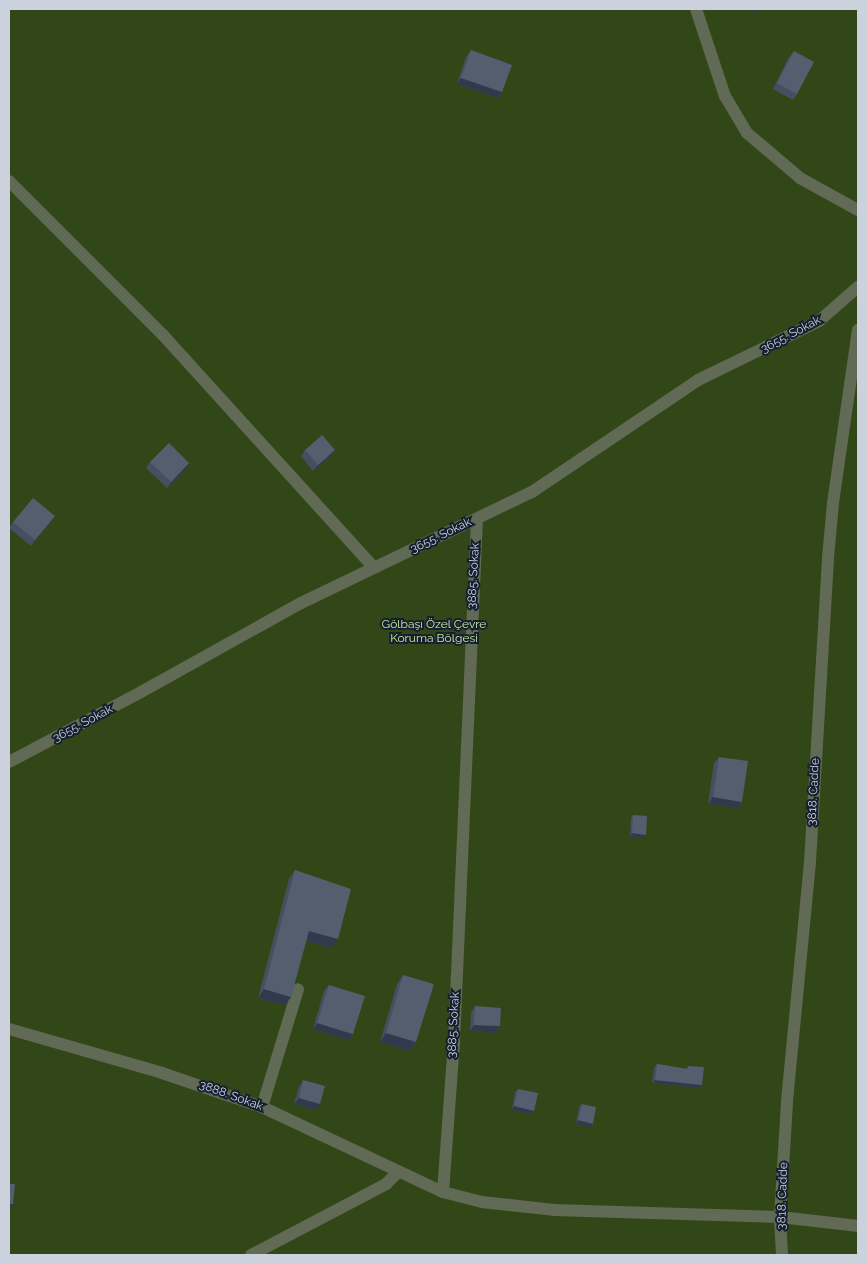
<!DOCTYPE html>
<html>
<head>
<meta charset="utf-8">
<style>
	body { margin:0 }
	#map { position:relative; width:867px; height:1264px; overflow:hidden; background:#1f293a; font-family:Raleway,sans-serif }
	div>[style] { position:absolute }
	.green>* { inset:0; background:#324717 }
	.minor>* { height:12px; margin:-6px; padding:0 6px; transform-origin:6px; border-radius:6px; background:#606a55 }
	.wall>* { inset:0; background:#445061 }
	.shaded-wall>* { inset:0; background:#2f3a4c }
	.building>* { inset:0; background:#535e6f }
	span { translate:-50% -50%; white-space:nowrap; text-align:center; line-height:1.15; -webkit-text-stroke:4px #151f2f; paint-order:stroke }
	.street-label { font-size:12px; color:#cbd2dd }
	.park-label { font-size:12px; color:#c7eca0 }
	.frame { position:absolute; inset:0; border:10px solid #cbd2dd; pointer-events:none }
</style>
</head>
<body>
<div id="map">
	<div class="green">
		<i style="clip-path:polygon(9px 9px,858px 9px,858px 1255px,9px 1255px)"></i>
	</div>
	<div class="minor">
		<i style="left:696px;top:9px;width:92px;rotate:71.6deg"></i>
		<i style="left:725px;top:96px;width:43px;rotate:59.3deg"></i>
		<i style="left:747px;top:133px;width:70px;rotate:40.3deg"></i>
		<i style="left:800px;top:178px;width:66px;rotate:28.9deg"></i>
		<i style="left:9px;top:181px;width:218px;rotate:45deg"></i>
		<i style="left:163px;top:335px;width:314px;rotate:47.8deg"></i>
		<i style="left:477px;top:519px;width:524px;rotate:92.52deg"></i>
		<i style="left:454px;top:1042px;width:150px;rotate:94.2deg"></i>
		<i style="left:443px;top:1192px;width:40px;rotate:14.4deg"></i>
		<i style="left:482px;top:1202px;width:72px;rotate:6.3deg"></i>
		<i style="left:554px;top:1210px;width:226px;rotate:1.8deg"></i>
		<i style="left:780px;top:1217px;width:79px;rotate:6.6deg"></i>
		<i style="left:9px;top:762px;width:149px;rotate:-27.9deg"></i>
		<i style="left:141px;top:692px;width:183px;rotate:-29.1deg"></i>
		<i style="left:301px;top:603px;width:256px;rotate:-25.7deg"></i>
		<i style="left:532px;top:492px;width:200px;rotate:-34deg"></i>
		<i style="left:698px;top:380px;width:135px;rotate:-26deg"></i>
		<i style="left:819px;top:321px;width:52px;rotate:-41.1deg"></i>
		<i style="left:9px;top:1029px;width:159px;rotate:16deg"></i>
		<i style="left:162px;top:1073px;width:106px;rotate:18.8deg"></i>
		<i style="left:262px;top:1107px;width:200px;rotate:25.2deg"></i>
		<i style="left:262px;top:1107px;width:123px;rotate:-73deg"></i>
		<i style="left:251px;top:1255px;width:153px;rotate:-27.7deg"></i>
		<i style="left:386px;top:1184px;width:17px;rotate:-45deg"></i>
		<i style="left:782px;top:1255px;width:38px;rotate:-93deg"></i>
		<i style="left:780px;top:1217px;width:116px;rotate:-86.5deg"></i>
		<i style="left:787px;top:1101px;width:240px;rotate:-84.5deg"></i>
		<i style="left:810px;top:862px;width:305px;rotate:-86.6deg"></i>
		<i style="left:828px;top:558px;width:55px;rotate:-84.8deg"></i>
		<i style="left:833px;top:503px;width:175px;rotate:-81.8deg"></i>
	</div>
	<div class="wall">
		<i style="clip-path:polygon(471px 50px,498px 98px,457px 84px,466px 57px)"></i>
		<i style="clip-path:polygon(794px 51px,797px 94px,793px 100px,773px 89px,789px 57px)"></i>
		<i style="clip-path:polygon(305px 450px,330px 457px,313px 471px,301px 456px)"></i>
		<i style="clip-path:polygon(150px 462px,189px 463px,185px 470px,167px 488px,146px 468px)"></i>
		<i style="clip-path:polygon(13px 522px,51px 522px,31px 546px,9px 528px)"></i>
		<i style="clip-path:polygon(719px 757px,742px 802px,738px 808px,708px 804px,714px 763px)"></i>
		<i style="clip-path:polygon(633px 815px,644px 838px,630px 837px,631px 818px)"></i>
		<i style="clip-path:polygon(295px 870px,332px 948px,306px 941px,291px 997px,285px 1005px,258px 998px,289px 879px)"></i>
		<i style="clip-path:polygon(403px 975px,416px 1042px,410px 1051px,380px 1042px,397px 984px)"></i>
		<i style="clip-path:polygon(329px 985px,353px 1034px,349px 1040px,313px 1029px,324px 991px)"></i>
		<i style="clip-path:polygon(475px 1006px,500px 1026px,495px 1033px,470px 1031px,471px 1013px)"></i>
		<i style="clip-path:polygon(657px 1064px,686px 1069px,688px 1066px,702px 1085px,700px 1088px,652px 1083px,654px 1068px)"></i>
		<i style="clip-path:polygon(303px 1080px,316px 1110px,294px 1104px,299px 1087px)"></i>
		<i style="clip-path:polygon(518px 1089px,532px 1114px,512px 1110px,515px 1092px)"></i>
		<i style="clip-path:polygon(582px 1104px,590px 1127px,576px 1124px,579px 1107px)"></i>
	</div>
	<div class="shaded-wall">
		<i style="clip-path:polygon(744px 9px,757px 9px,755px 12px)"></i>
		<i style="clip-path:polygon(461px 78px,502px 92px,498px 98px,457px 84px)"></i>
		<i style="clip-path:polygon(335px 450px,330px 457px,313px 471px,318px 465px)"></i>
		<i style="clip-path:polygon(189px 463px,185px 470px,167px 488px,171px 482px)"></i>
		<i style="clip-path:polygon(55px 516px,51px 522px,31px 546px,35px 540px)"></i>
		<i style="clip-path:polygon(713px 797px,742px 802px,738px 808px,708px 804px)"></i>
		<i style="clip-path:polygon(632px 833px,646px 835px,644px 838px,630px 837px)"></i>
		<i style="clip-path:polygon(309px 931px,338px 939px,332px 948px,303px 940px)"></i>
		<i style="clip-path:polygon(264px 989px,291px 997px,285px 1005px,258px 998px)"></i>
		<i style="clip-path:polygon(317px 1023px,353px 1034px,349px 1040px,313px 1029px)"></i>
		<i style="clip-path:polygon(474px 1025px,500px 1026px,495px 1033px,470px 1031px)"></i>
		<i style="clip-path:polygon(386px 1033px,416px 1042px,410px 1051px,380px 1042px)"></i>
		<i style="clip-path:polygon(655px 1080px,702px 1085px,700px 1088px,652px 1083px)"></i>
		<i style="clip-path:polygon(299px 1098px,320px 1104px,316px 1110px,294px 1104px)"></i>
		<i style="clip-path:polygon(514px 1106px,534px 1111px,532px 1114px,512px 1110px)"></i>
		<i style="clip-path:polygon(578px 1120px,593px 1124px,590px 1127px,576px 1124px)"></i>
		<i style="clip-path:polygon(9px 1204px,13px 1204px,9px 1210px)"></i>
	</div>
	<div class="building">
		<i style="clip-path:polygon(471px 50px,512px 65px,502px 92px,461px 78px)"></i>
		<i style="clip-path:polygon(794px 51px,814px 62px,797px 94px,777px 83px)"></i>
		<i style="clip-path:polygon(322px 435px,335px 450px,318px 465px,305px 450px)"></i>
		<i style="clip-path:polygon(169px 443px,189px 463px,171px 482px,150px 462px)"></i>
		<i style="clip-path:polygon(33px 498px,55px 516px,35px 540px,13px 522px)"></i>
		<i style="clip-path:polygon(719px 757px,748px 761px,742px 802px,713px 797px)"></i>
		<i style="clip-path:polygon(633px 815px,647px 816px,646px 835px,632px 833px)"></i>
		<i style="clip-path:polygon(295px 870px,351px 889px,338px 939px,309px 931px,291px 997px,264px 989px)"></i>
		<i style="clip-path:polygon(403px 975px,434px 984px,416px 1042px,386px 1033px)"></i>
		<i style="clip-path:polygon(329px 985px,365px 996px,353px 1034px,317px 1023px)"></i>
		<i style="clip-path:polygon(475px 1006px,501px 1008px,500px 1026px,474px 1025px)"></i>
		<i style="clip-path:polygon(657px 1064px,688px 1069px,688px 1066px,704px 1067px,702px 1085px,655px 1080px)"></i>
		<i style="clip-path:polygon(303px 1080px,325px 1086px,320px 1104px,299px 1098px)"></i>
		<i style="clip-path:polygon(518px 1089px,538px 1093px,534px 1111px,514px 1106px)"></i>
		<i style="clip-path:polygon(582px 1104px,596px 1107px,593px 1124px,578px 1120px)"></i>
		<i style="clip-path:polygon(9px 1184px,15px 1184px,13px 1204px,9px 1204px)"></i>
	</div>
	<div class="street-label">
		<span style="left:791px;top:335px;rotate:-28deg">3655. Sokak</span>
		<span style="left:441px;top:536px;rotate:-26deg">3655. Sokak</span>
		<span style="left:474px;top:576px;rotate:-87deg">3885. Sokak</span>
		<span style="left:83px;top:724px;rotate:-28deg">3655. Sokak</span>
		<span style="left:814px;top:792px;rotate:-87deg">3818. Cadde</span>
		<span style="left:454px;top:1025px;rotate:-87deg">3885. Sokak</span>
		<span style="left:231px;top:1096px;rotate:20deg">3888. Sokak</span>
		<span style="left:783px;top:1196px;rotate:-88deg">3818. Cadde</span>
	</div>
	<div class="park-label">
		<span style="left:434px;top:632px">Gölbaşı Özel Çevre<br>Koruma Bölgesi</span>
	</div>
	<div class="frame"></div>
</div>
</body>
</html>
